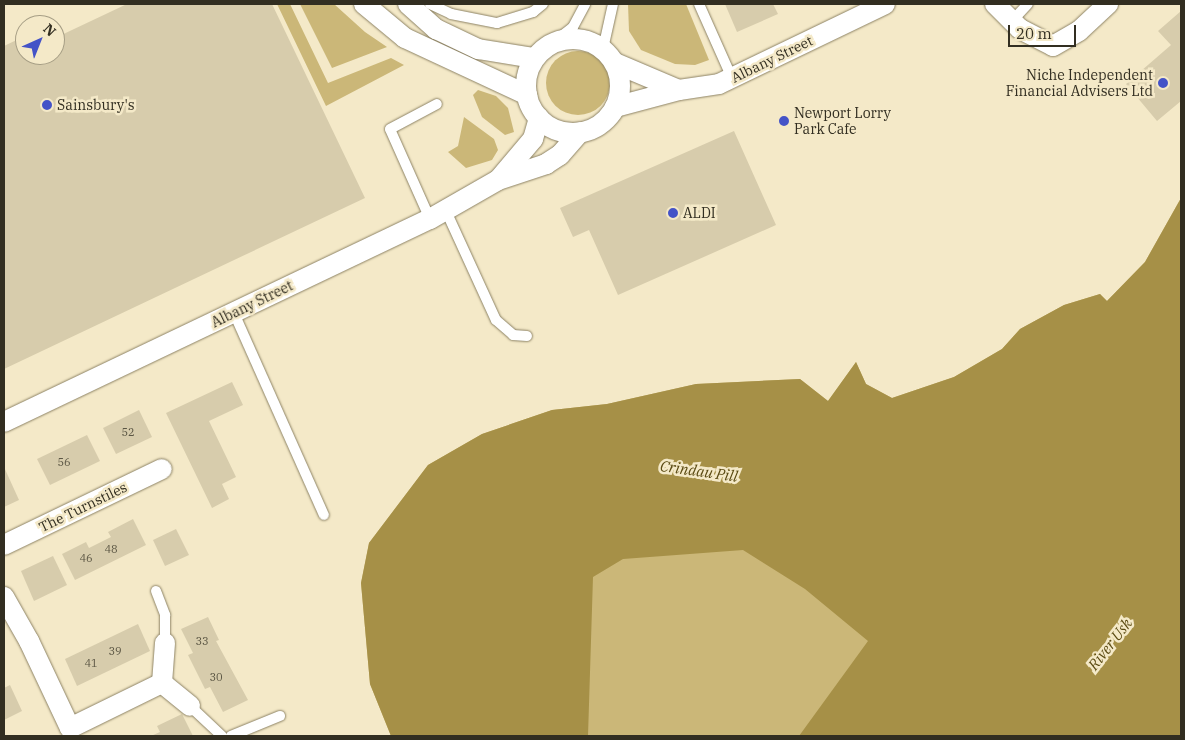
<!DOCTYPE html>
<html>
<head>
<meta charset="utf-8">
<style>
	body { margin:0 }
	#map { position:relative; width:1185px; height:740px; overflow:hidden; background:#f4e9c8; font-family:"IBM Plex Serif",serif }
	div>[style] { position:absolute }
	.green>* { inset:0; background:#cbb778 }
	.round { border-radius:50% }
	.water>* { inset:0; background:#a69047 }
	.building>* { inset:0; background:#d7ccac }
	.roads { filter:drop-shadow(0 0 1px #8d8365) drop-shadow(0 0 1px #8d8365) }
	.lane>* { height:10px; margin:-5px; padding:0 5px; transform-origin:5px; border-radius:5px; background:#fff }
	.street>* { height:20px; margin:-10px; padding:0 10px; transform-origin:10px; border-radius:10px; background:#fff }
	.street>.ring { margin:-10px; padding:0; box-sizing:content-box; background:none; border:20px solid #fff; border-radius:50% }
	.dots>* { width:14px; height:14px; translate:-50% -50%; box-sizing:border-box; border:2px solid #f4e9c8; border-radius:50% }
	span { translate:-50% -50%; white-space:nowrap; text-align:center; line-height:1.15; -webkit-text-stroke:5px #f4e9c8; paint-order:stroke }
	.number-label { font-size:11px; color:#5b5644 }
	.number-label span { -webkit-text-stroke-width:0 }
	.street-label { font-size:14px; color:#322e21 }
	.poi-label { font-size:14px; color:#322e21 }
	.right { translate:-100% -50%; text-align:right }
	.left { translate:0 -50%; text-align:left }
	.water-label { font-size:15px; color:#5a4a12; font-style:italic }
	.frame { position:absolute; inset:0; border:5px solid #322e21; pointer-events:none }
	.north { position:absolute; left:15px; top:15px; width:50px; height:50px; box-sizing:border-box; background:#f4e9c8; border:1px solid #a69e85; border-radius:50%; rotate:44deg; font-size:14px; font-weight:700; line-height:20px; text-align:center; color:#322e21 }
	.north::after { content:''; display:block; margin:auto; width:18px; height:22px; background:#4453c7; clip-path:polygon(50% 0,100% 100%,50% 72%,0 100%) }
	.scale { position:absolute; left:1008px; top:25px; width:68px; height:22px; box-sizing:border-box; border:2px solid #322e21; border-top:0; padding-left:6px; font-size:15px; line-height:18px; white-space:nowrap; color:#322e21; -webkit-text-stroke:4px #f4e9c8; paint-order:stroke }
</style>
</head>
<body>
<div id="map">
	<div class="green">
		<i style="clip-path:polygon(277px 4px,290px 4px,328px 83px,391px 58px,404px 65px,326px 106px)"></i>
		<i style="clip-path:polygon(300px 4px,334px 4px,365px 32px,387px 47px,332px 68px)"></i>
		<i style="clip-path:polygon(628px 4px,686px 4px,709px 60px,695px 65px,675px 64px,641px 50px,629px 31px)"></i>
		<i class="round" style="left:546px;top:51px;width:64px;height:64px"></i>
		<i style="clip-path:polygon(478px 90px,496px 96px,508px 108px,514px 132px,505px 135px,482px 117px,473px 95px)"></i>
		<i style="clip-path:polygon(464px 117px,494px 139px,498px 150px,492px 160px,466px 168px,448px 152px,458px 146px)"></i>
		<i style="clip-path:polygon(1181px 198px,930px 736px,391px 736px,370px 684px,361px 583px,369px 543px,428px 465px,482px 434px,552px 410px,607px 404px,696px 384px,800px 379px,828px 401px,856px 362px,866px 384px,892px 398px,954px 377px,1002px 349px,1020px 329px,1064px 305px,1100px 294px,1107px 301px,1145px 262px)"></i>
	</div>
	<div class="water">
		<i style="clip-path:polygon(1181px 198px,1181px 736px,799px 736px,868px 641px,805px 589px,743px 550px,623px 559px,593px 577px,588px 736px,391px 736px,370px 684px,361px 583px,369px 543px,428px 465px,482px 434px,552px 410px,607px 404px,696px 384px,800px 379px,828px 401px,856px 362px,866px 384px,892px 398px,954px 377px,1002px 349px,1020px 329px,1064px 305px,1100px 294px,1107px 301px,1145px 262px)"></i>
	</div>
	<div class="building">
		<i style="clip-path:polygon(127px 4px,272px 4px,365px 198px,4px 369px,4px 46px,25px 36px,25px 55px,55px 55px,55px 38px)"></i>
		<i style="clip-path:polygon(725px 4px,773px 4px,778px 14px,737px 32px)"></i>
		<i style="clip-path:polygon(1181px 11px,1181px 101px,1157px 121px,1126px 84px,1171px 45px,1158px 31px)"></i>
		<i style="clip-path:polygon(734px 131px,776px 225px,618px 295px,589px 230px,573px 237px,560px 208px)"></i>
		<i style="clip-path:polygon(232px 382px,243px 405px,209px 421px,236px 477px,222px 484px,229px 499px,212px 508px,166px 413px)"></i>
		<i style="clip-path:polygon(139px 410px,152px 437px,116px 454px,103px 428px)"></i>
		<i style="clip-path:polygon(87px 435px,100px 461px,50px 485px,37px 459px)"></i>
		<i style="clip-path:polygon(4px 467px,19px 500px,4px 507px)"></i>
		<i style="clip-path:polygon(133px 519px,146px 545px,75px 580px,62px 554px,86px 542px,89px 548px,111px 537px,108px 532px)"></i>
		<i style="clip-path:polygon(176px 529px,189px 555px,165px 566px,153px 540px)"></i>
		<i style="clip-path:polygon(53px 556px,67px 585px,34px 601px,21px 571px)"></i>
		<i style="clip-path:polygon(208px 617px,219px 640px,216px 641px,248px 700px,223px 712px,210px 687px,205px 689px,188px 655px,193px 653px,181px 629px)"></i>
		<i style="clip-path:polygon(138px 624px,150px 651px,77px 686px,65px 659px)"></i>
		<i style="clip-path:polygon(10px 685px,22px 711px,4px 720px,4px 688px)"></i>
		<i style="clip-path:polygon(182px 714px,193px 736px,151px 736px,160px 732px,157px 726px)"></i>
	</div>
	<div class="roads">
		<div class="lane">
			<i style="left:430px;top:4px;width:23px;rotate:25deg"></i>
			<i style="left:451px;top:14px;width:47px;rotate:11.1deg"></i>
			<i style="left:497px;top:23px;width:38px;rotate:-17deg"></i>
			<i style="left:533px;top:12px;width:13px;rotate:-39deg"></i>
			<i style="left:699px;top:4px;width:81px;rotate:66deg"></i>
			<i style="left:1012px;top:21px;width:23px;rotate:-47deg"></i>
			<i style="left:554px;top:42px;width:24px;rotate:-38deg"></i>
			<i style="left:573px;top:27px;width:26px;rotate:-62deg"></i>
			<i style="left:603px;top:49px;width:46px;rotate:-77.5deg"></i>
			<i style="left:446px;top:211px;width:120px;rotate:65.4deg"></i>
			<i style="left:496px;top:320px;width:23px;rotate:41deg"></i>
			<i style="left:513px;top:335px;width:14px;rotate:4deg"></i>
			<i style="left:430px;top:219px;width:98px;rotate:-114deg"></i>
			<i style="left:390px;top:129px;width:53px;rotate:-28deg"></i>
			<i style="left:234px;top:313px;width:221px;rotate:66deg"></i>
			<i style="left:156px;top:591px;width:26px;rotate:69deg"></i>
			<i style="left:165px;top:615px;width:28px;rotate:90deg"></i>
			<i style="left:190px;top:706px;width:44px;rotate:43.2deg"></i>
			<i style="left:231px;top:736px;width:53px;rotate:-22.2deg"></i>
		</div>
		<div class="street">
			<i style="left:364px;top:4px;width:53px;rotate:39.7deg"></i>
			<i style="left:405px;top:38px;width:135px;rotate:25deg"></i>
			<i style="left:408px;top:4px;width:38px;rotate:42deg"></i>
			<i style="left:436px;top:29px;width:47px;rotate:25.5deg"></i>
			<i style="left:478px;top:49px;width:57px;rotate:9.1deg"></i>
			<i style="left:995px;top:4px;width:35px;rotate:45deg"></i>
			<i style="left:1020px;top:29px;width:37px;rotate:27deg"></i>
			<i style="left:1053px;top:46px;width:30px;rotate:-30deg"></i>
			<i style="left:1079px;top:31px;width:40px;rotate:-43deg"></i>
			<i class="ring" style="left:526px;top:39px;width:74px;height:74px"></i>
			<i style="left:615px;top:63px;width:69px;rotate:22.9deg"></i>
			<i style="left:615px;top:107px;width:66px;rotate:-14.9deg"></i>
			<i style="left:679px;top:90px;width:40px;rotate:-8.5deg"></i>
			<i style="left:719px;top:84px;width:184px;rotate:-25.7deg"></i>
			<i style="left:500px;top:178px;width:51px;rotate:-49.8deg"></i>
			<i style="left:533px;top:139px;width:22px;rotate:-74deg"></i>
			<i style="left:4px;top:422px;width:472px;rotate:-25.5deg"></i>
			<i style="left:430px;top:219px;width:78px;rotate:-29.8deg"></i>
			<i style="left:498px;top:180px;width:51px;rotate:-18.4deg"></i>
			<i style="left:546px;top:164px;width:17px;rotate:-33deg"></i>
			<i style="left:560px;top:155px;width:30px;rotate:-49deg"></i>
			<i style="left:4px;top:545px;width:175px;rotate:-25.7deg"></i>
			<i style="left:4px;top:597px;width:51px;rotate:60.4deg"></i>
			<i style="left:29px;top:641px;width:96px;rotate:64.8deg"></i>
			<i style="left:70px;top:728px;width:102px;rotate:-26.1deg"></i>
			<i style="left:165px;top:643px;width:40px;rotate:94.3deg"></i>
			<i style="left:162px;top:683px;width:36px;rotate:39deg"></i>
		</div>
	</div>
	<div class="dots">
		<i style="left:1163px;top:83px;background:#4453c7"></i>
		<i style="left:47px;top:105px;background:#4453c7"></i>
		<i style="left:784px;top:121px;background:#4453c7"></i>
		<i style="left:673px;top:213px;background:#4453c7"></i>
	</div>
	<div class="number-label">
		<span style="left:128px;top:432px">52</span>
		<span style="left:64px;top:462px">56</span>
		<span style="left:111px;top:549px">48</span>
		<span style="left:86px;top:558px">46</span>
		<span style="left:202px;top:641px">33</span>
		<span style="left:115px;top:651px">39</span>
		<span style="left:91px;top:663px">41</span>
		<span style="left:216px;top:677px">30</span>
	</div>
	<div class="street-label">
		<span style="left:772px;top:59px;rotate:-26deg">Albany Street</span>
		<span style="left:252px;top:304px;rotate:-26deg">Albany Street</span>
		<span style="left:83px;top:507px;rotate:-26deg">The Turnstiles</span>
	</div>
	<div class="poi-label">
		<span class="right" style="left:1153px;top:83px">Niche Independent<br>Financial Advisers Ltd</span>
		<span class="left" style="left:57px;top:105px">Sainsbury's</span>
		<span class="left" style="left:794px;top:121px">Newport Lorry<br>Park Cafe</span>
		<span class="left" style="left:683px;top:213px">ALDI</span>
	</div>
	<div class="water-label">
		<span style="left:699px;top:471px;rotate:8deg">Crindau Pill</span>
		<span style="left:1110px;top:644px;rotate:-52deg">River Usk</span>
	</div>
	<div class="frame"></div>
	<div class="north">N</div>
	<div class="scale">20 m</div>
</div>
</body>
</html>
